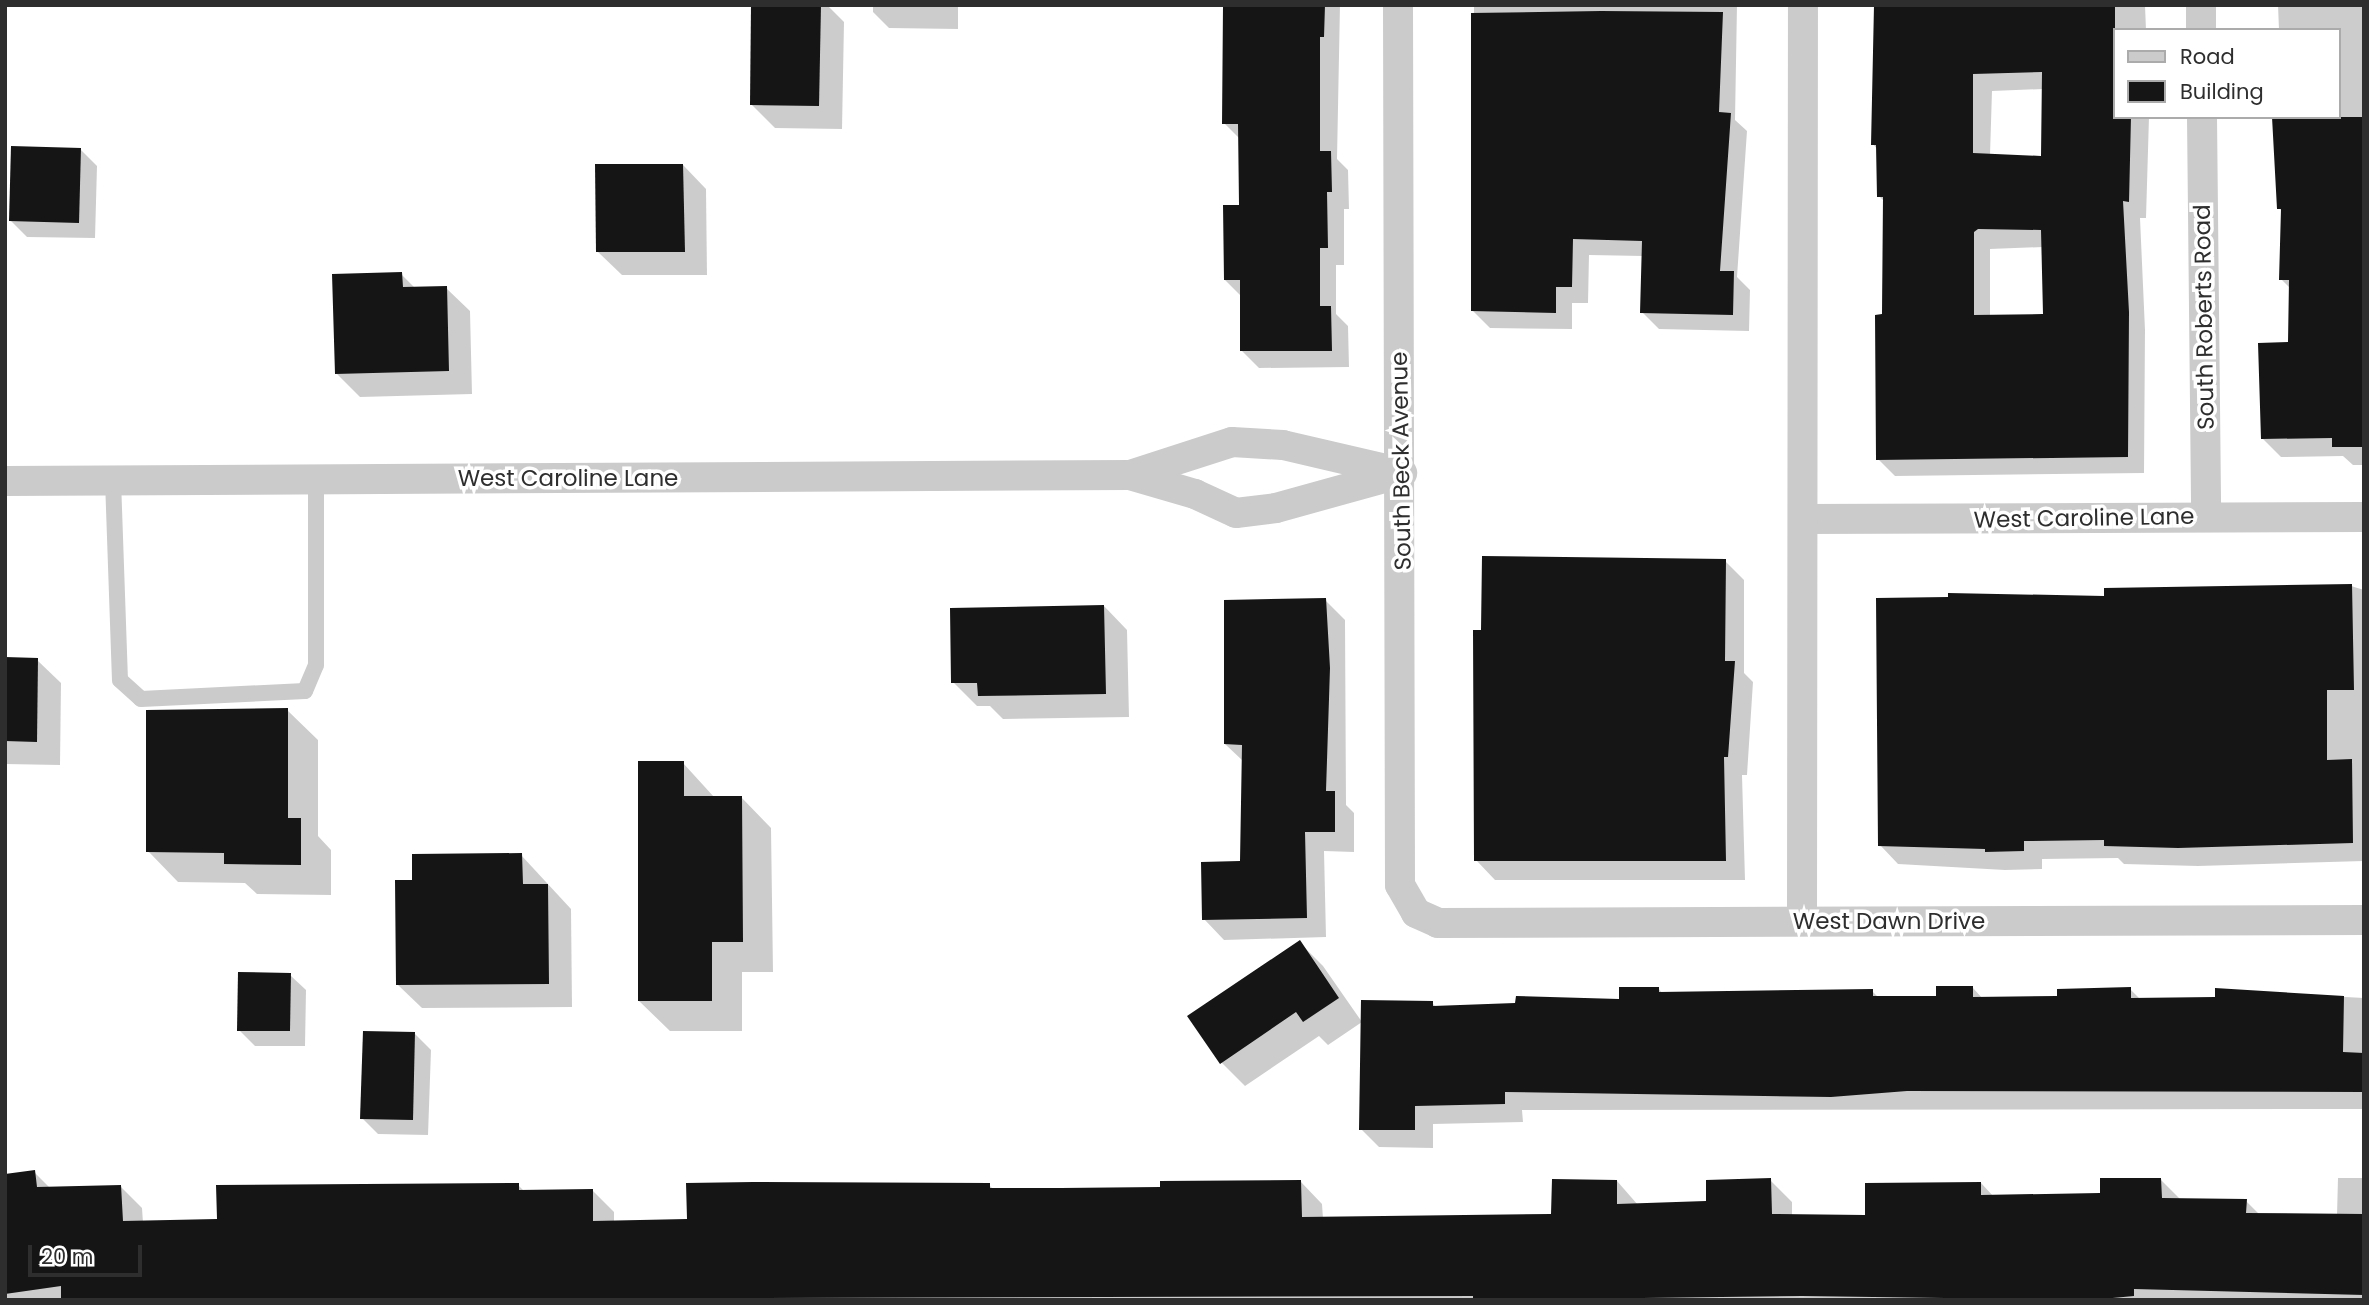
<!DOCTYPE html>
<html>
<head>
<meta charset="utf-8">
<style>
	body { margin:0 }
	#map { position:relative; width:2369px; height:1305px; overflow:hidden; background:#fff; font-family:Poppins,sans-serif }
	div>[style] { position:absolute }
	.shadow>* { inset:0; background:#0003 }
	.building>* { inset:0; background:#151515 }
	.service>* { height:16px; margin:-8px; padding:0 8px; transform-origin:8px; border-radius:8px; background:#cbcbcb }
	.minor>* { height:30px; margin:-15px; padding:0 15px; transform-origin:15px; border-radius:15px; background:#cbcbcb }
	span { translate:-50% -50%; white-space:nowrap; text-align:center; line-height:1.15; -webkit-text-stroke:7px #fff; paint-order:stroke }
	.street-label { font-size:23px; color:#2e2e2e }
	.frame { position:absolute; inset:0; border:7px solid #2e2e2e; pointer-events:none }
	.legend { position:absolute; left:2113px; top:28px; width:228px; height:91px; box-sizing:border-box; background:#fff; border:2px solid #ababab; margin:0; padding:9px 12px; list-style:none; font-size:21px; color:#2e2e2e }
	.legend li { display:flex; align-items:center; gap:14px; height:35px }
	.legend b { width:35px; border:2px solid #ababab }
	.scale { position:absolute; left:28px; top:1245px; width:114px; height:32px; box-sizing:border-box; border:4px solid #2e2e2e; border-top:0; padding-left:9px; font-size:21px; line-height:24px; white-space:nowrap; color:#2e2e2e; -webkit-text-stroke:5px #fff; paint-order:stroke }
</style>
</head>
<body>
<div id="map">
	<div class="shadow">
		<i style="clip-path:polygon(753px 5px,827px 5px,844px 22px,842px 129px,775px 128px,751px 104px)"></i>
		<i style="clip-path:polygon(873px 5px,958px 5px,958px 29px,889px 28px,873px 12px)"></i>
		<i style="clip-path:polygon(1225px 5px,1340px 5px,1337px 159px,1348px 170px,1349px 209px,1344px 209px,1344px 265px,1336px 265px,1336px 314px,1348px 326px,1349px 367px,1259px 368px,1242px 351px,1241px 296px,1225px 280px,1241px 206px,1240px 139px,1224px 123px)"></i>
		<i style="clip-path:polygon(1474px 5px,1737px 5px,1735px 120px,1747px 131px,1737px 277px,1750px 290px,1749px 331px,1659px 329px,1642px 312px,1643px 256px,1589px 255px,1588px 303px,1572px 303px,1572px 329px,1490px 328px,1473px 311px)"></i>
		<i style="clip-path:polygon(evenodd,1875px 5px,2145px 5px,2146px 30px,2115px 30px,2115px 117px,2149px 117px,2146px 218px,2140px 218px,2145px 330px,2144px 473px,1895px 476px,1878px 459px,1885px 202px,1879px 196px,1878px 150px,1873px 144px,1875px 5px,2043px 89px,2043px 157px,1990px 155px,1992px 91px,2043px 89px,1875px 5px,2043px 247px,2045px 315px,1990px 316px,1990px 249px,2043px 247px)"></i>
		<i style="clip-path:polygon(2278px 5px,2364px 5px,2364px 465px,2353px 465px,2343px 456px,2281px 457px,2262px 438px,2290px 343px,2291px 289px,2281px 279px,2283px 212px,2279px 208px,2339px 117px,2339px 30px,2279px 30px)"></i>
		<i style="clip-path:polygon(81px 150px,97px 166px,95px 238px,27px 237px,11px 221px)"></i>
		<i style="clip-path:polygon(683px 165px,706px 189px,707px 275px,622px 275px,598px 252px)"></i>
		<i style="clip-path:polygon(401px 274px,416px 289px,446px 288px,470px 311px,472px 394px,360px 397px,337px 374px)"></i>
		<i style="clip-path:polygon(1725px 561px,1744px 580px,1744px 673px,1753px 682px,1747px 775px,1742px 775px,1745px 880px,1495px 880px,1476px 860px)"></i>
		<i style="clip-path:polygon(2351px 586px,2364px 590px,2364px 861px,2198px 866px,2124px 864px,2118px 858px,2042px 859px,2042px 869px,2005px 870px,1898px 864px,1880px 845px,2106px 598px)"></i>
		<i style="clip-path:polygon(1325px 600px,1345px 620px,1346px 805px,1354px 813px,1354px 852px,1324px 851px,1326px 937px,1224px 940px,1204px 919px,1241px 863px,1243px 761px,1225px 744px)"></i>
		<i style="clip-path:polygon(1104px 606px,1127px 630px,1129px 717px,1003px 719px,990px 706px,977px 706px,953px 682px)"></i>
		<i style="clip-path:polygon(5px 659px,37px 660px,61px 683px,60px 765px,5px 764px)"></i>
		<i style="clip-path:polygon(287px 710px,318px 740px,318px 836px,331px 850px,331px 895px,257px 894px,245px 883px,178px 882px,148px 851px)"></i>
		<i style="clip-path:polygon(683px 763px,714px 797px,741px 797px,771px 828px,773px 972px,742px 972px,742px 1031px,670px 1031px,639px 1001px)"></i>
		<i style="clip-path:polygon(521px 855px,571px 909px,572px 1007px,422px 1008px,398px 985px,414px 882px)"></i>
		<i style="clip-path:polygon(1300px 943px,1323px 966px,1362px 1022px,1328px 1045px,1319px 1036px,1245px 1086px,1221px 1062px)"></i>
		<i style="clip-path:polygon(290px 975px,306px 990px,305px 1046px,255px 1046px,239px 1030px)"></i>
		<i style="clip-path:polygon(1658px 988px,1663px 994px,1872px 991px,1879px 998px,1937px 998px,1973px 988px,1983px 999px,2059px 997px,2130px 989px,2141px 1000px,2216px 999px,2216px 990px,2364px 998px,2364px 1109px,1522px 1110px,1523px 1122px,1433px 1124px,1433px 1148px,1379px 1147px,1361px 1129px,1432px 1003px,1437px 1008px,1621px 1001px)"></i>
		<i style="clip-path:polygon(415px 1034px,431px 1050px,428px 1135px,378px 1134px,362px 1118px)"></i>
		<i style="clip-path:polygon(34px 1172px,51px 1189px,121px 1187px,142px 1208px,143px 1223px,218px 1221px,518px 1185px,525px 1192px,592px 1190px,614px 1212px,614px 1223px,689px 1221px,989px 1185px,994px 1190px,1161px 1189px,1301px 1182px,1322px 1204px,1323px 1219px,1553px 1216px,1617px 1181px,1638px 1205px,1708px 1203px,1770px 1180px,1792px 1202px,1792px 1216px,1867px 1217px,1981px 1183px,1994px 1197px,2102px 1195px,2161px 1180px,2181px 1200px,2246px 1201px,2259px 1214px,2337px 1215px,2338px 1178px,2364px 1178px,2364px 1300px,5px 1300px,5px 1176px)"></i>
	</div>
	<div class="building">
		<i style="clip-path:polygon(751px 5px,821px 5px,819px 106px,750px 105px)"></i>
		<i style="clip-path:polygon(1223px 5px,1325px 5px,1324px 37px,1320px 37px,1320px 151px,1331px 151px,1332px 192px,1327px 192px,1328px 248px,1320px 248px,1320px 306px,1331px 306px,1332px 351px,1240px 351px,1240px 280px,1224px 280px,1223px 205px,1239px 205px,1238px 124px,1222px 124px)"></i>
		<i style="clip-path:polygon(evenodd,1874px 5px,2115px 5px,2115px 117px,2131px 117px,2129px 202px,2123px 201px,2129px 312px,2128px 457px,1876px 460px,1875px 315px,1882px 314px,1883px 197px,1877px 197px,1876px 145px,1871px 145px,1874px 5px,2042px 72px,2041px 156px,1973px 153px,1973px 74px,2042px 72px,1874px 5px,1978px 229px,2041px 230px,2043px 314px,1974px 315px,1974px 232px,1978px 229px)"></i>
		<i style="clip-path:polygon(1601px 11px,1723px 12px,1719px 112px,1731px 113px,1720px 271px,1734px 271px,1733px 315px,1640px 313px,1642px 241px,1573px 239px,1572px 287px,1556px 287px,1556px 313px,1471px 311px,1471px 13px)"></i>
		<i style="clip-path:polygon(2272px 117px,2364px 117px,2364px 447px,2332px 447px,2332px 438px,2261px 439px,2258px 343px,2288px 342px,2289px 280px,2279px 280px,2281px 209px,2277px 209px)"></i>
		<i style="clip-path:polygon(11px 146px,81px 148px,79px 223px,9px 221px)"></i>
		<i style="clip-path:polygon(595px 164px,683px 164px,685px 252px,596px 252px)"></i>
		<i style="clip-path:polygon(402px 272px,403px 287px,447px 286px,449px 371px,335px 374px,332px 274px)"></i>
		<i style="clip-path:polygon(1482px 556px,1726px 559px,1725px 661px,1735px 661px,1728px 757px,1724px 757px,1726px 861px,1474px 861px,1473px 630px,1481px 630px)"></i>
		<i style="clip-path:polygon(2352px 584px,2354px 690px,2327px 690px,2327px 760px,2352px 759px,2353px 843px,2178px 848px,2104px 846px,2104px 840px,2024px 841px,2024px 851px,1985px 852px,1985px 849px,1878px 846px,1876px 598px,1948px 597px,1948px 593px,2104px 596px,2104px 588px)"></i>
		<i style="clip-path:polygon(1326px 598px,1330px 668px,1326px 791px,1335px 791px,1335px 832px,1305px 832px,1307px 918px,1202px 920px,1201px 862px,1240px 861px,1242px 745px,1224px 744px,1224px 600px)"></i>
		<i style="clip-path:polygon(1104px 605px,1106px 694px,978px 696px,977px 683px,951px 683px,950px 608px)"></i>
		<i style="clip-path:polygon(5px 657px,38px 658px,37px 742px,5px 741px)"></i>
		<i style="clip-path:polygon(288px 708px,288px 818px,301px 818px,301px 865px,224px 864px,224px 853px,146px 852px,146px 710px)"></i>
		<i style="clip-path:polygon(638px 761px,684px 761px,684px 796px,742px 796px,743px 942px,712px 942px,712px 1001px,638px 1001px)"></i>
		<i style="clip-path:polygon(522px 853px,523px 884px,548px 884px,549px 984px,396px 985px,395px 880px,412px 880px,412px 854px)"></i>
		<i style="clip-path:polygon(1300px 940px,1339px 998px,1303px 1022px,1296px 1012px,1220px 1064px,1187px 1016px)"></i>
		<i style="clip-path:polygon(238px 972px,291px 973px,290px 1031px,237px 1031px)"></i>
		<i style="clip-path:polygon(1936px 986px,1973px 986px,1973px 997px,2057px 996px,2057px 989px,2131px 987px,2131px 998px,2215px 997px,2215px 988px,2344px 996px,2343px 1052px,2364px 1053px,2364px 1092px,1907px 1091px,1831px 1097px,1505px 1092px,1505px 1104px,1415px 1106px,1415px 1130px,1359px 1130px,1361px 1000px,1433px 1001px,1433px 1006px,1515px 1003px,1516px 996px,1619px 999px,1619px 987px,1659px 987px,1659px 992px,1873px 989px,1873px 996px,1936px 996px)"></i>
		<i style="clip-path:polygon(363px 1031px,415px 1032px,413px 1120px,360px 1119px)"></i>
		<i style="clip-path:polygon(35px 1170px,37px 1187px,121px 1185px,123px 1221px,217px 1219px,216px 1185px,519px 1183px,519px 1190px,593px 1189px,593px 1221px,687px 1219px,686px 1183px,753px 1182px,990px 1183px,990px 1188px,1061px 1188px,1160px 1187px,1160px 1181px,1301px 1180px,1302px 1217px,1551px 1214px,1552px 1179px,1617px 1180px,1617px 1204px,1706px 1201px,1706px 1180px,1771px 1178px,1772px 1214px,1865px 1215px,1865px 1183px,1981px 1182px,1981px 1195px,2100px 1193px,2100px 1178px,2161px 1178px,2162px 1198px,2247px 1199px,2246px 1213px,2364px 1214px,2364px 1295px,2134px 1289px,2134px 1296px,2091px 1300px,1802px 1296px,1473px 1300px,1473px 1296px,61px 1300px,61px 1286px,5px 1294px,5px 1174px)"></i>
	</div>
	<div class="service">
		<i style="left:113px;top:480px;width:200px;rotate:88deg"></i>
		<i style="left:120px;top:680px;width:28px;rotate:42deg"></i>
		<i style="left:141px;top:699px;width:164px;rotate:-2.8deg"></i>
		<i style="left:305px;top:691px;width:28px;rotate:-67deg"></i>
		<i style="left:316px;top:665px;width:186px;rotate:-90deg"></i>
	</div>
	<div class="minor">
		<i style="left:1398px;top:5px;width:880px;rotate:89.87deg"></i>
		<i style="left:1400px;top:885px;width:32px;rotate:60deg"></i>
		<i style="left:1416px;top:913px;width:24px;rotate:24deg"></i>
		<i style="left:1438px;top:923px;width:926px;rotate:-0.19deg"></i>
		<i style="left:2201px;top:5px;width:25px;rotate:90deg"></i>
		<i style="left:2202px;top:117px;width:400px;rotate:89.4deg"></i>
		<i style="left:1130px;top:475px;width:107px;rotate:-17.9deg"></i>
		<i style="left:1232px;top:442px;width:51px;rotate:3.4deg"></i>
		<i style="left:1283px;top:445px;width:115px;rotate:13.1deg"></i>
		<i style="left:5px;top:481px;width:1125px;rotate:-0.31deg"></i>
		<i style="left:1130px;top:475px;width:68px;rotate:16.3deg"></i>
		<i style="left:1195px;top:494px;width:45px;rotate:24.9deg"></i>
		<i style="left:1236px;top:513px;width:40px;rotate:-7.1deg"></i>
		<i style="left:1276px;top:508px;width:131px;rotate:-15.5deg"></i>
		<i style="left:1804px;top:519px;width:560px;rotate:-0.2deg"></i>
		<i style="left:1802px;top:921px;width:916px;rotate:-89.94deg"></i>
	</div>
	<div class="street-label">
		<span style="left:2204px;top:317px;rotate:-91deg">South Roberts Road</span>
		<span style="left:1401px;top:461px;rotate:-91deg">South Beck Avenue</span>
		<span style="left:568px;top:478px">West Caroline Lane</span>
		<span style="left:2084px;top:518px;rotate:-1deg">West Caroline Lane</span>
		<span style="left:1889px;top:921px">West Dawn Drive</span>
	</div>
	<div class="frame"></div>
	<ul class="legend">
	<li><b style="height:9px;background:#cbcbcb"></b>Road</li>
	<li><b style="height:19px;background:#151515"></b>Building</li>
	</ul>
	<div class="scale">20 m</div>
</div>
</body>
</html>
